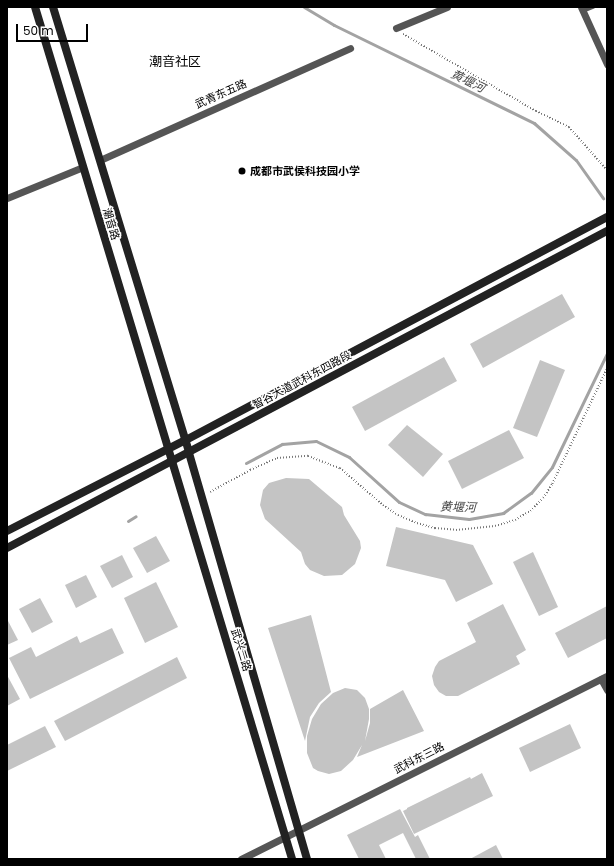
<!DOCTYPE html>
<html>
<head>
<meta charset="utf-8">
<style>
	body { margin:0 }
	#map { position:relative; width:614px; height:866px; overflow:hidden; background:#fff; font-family:Poppins,"Noto Sans SC",sans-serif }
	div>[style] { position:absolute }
	.stream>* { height:3px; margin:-1.5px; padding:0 1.5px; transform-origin:1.5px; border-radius:1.5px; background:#a3a3a3 }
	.building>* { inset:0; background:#c4c4c4 }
	.path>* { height:1.5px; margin-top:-0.75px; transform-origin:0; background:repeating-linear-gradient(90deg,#777 0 1px,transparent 0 3px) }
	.lane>* { height:3.5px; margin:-1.75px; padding:0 1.75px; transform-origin:1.75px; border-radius:1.75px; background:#555 }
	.street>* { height:7px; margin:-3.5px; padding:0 3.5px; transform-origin:3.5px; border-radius:3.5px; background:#555 }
	.secondary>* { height:8px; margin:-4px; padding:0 4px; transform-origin:4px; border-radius:4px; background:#222 }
	.dots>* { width:11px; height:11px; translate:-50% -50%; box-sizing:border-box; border:2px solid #fff; border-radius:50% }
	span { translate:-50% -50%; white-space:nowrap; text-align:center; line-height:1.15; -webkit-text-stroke:3px #fff; paint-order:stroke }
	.street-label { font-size:11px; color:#000 }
	.poi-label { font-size:11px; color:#000; font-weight:700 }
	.left { translate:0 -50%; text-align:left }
	.water-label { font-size:12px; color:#444; font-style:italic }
	.quarter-label { font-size:13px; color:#000 }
	.frame { position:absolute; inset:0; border:8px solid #000; pointer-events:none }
	.scale { position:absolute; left:16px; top:24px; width:72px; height:18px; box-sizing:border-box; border:2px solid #000; border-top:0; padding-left:5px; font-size:12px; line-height:14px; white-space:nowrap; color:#000; -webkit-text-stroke:3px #fff; paint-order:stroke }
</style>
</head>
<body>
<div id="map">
	<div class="stream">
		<i style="left:304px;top:7px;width:35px;rotate:31deg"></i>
		<i style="left:334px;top:25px;width:223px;rotate:26.1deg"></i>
		<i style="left:534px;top:123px;width:56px;rotate:41.4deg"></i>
		<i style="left:576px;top:160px;width:47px;rotate:54.6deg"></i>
		<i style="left:246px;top:463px;width:41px;rotate:-27.8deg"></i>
		<i style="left:282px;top:444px;width:34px;rotate:-5deg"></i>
		<i style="left:316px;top:441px;width:37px;rotate:26deg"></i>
		<i style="left:349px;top:457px;width:67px;rotate:42deg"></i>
		<i style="left:399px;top:502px;width:29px;rotate:25deg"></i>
		<i style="left:425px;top:514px;width:44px;rotate:6.5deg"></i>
		<i style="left:469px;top:519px;width:35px;rotate:-10deg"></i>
		<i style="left:503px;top:513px;width:34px;rotate:-36deg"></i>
		<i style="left:531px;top:493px;width:33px;rotate:-51deg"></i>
		<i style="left:552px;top:467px;width:127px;rotate:-64.2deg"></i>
		<i style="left:128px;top:521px;width:9px;rotate:-32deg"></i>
	</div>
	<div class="building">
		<i style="clip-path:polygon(562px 294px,575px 317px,483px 368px,470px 344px)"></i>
		<i style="clip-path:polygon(444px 357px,457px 381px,365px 431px,352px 407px)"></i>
		<i style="clip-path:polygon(540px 360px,565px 370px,537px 437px,513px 428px)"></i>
		<i style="clip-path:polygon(407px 425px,443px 454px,423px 477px,388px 445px)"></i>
		<i style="clip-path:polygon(509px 430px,524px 458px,462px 489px,448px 461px)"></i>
		<i style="clip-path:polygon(286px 478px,309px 479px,342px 507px,344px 515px,360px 541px,361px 548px,355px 564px,342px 575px,324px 576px,310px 570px,305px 564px,301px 552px,265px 519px,260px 505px,263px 490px,269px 483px)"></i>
		<i style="clip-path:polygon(396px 527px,473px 545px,493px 584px,456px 602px,445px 580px,386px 566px)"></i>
		<i style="clip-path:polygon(156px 536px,170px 561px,147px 573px,133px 548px)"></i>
		<i style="clip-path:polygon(533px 552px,558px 607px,539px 616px,513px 562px)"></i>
		<i style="clip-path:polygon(122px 555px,133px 577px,112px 588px,100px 566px)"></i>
		<i style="clip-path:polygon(86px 575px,97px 597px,76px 608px,65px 585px)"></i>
		<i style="clip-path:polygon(156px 582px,178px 627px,145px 643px,124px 598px)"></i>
		<i style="clip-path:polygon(40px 598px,53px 622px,32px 633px,19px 609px)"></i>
		<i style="clip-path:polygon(503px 604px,526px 650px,516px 656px,520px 664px,458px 696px,446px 696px,439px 692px,434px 685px,432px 676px,435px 667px,439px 661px,476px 642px,467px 623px)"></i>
		<i style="clip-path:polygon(607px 606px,607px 638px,568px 658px,555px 633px)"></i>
		<i style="clip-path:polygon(311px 615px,331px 692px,319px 703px,310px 717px,305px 741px,268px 628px)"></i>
		<i style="clip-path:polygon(7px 619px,18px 640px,7px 645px)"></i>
		<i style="clip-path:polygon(112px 628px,124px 653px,30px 699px,9px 658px,31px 647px,36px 657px,77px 636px,80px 643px)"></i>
		<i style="clip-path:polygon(177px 657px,187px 678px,65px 741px,54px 721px)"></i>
		<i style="clip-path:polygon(7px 675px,20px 699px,7px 706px)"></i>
		<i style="clip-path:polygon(345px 688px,357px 690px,365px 698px,369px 709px,369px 719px,365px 741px,370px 723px,370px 709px,403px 690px,424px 731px,357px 757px,362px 745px,353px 760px,341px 771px,329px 774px,318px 771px,313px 768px,307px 753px,307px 736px,312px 719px,321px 704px,333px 693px)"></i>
		<i style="clip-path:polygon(570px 724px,581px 748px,530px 772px,519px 748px)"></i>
		<i style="clip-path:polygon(45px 726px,56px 747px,7px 771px,7px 745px)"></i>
		<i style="clip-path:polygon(482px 773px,493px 796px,414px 834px,403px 811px,407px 809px,407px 808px,470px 777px,471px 779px)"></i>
		<i style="clip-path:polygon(400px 809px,415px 837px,418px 835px,430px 859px,416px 859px,403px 833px,379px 845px,386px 859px,359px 859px,347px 835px)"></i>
		<i style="clip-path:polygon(496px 845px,503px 859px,470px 859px)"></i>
	</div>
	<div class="path">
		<i style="left:403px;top:34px;width:154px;rotate:30.1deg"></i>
		<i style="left:536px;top:111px;width:37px;rotate:26deg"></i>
		<i style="left:569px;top:127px;width:57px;rotate:48.5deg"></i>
		<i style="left:210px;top:492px;width:46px;rotate:-28.8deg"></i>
		<i style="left:250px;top:470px;width:30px;rotate:-24deg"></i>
		<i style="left:277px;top:458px;width:31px;rotate:-4deg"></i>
		<i style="left:308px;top:456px;width:34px;rotate:21deg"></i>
		<i style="left:340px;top:468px;width:57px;rotate:40.7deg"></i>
		<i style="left:383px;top:505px;width:18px;rotate:34deg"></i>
		<i style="left:398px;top:515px;width:21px;rotate:23deg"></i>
		<i style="left:417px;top:523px;width:19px;rotate:16deg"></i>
		<i style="left:435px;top:528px;width:21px;rotate:5deg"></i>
		<i style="left:456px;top:530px;width:39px;rotate:-6deg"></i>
		<i style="left:495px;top:526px;width:21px;rotate:-17deg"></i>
		<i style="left:515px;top:520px;width:17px;rotate:-31deg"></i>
		<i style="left:530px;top:511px;width:18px;rotate:-45deg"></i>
		<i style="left:543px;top:498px;width:17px;rotate:-57deg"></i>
		<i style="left:552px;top:484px;width:128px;rotate:-64.6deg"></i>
	</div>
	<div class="lane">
		<i style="left:583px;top:11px;width:11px;rotate:-22deg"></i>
	</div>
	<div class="street">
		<i style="left:581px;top:7px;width:63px;rotate:65.5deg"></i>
		<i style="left:396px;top:28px;width:55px;rotate:-22.4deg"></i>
		<i style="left:100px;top:160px;width:274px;rotate:-24.1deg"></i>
		<i style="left:7px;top:198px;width:82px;rotate:-22.2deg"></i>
		<i style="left:601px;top:679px;width:13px;rotate:61deg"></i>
		<i style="left:241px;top:859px;width:409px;rotate:-26.6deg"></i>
	</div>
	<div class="secondary">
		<i style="left:35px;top:7px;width:890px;rotate:73.21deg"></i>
		<i style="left:53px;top:7px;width:466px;rotate:73deg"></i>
		<i style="left:189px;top:453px;width:423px;rotate:73.8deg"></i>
		<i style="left:7px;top:531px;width:199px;rotate:-27deg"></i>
		<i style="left:184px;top:441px;width:479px;rotate:-27.9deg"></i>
		<i style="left:7px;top:548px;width:679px;rotate:-27.85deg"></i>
	</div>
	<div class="dots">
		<i style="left:242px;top:171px;background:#000"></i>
	</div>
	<div class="street-label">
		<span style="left:221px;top:94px;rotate:-24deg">武青东五路</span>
		<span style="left:111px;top:224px;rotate:73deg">潮音路</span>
		<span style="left:302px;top:380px;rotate:-28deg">智谷大道武科东四路段</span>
		<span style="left:241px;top:650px;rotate:73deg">武兴二路</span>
		<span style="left:419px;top:758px;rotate:-27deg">武科东三路</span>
	</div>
	<div class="poi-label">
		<span class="left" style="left:250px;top:171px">成都市武侯科技园小学</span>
	</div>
	<div class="water-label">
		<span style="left:468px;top:81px;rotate:26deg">黄堰河</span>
		<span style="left:458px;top:507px;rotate:2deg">黄堰河</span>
	</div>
	<div class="quarter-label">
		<span style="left:175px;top:62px">潮音社区</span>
	</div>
	<div class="frame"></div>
	<div class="scale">50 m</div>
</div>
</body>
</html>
